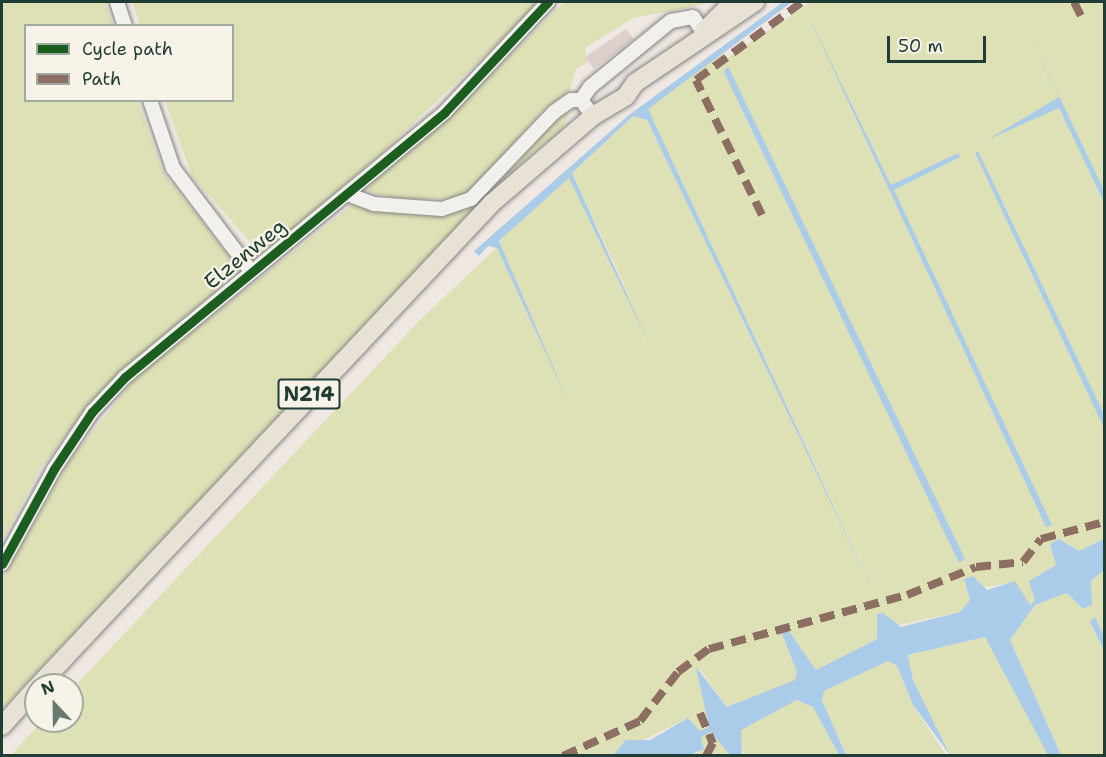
<!DOCTYPE html>
<html>
<head>
<meta charset="utf-8">
<style>
	body { margin:0 }
	#map { position:relative; width:1106px; height:757px; overflow:hidden; background:#f0e8e3; font-family:"Shantell Sans",sans-serif }
	div>[style] { position:absolute }
	.green>* { inset:0; background:#dee1b5 }
	.water>* { inset:0; background:#abcce8 }
	.building>* { inset:0; background:#ddd0cd }
	.roads { filter:drop-shadow(0 0 2px #838481) drop-shadow(0 0 2px #838481) }
	.minor>* { height:14px; margin:-7px; padding:0 7px; transform-origin:7px; border-radius:7px; background:#f2f0ec }
	.major>* { height:18px; margin:-9px; padding:0 9px; transform-origin:9px; border-radius:9px; background:#e7e2d4 }
	.quiet>* { height:8px; margin-top:-4px; transform-origin:0; background:repeating-linear-gradient(90deg,#8d6e63 0 15px,transparent 0 23px) }
	.cycleway>* { height:9px; margin:-4.5px; padding:0 4.5px; transform-origin:4.5px; border-radius:4.5px; background:#1b5e20 }
	span { translate:-50% -50%; white-space:nowrap; text-align:center; line-height:1.15; -webkit-text-stroke:4.5px #f7f3e8; paint-order:stroke }
	.shield-label span { padding:2px 4px; background:#f7f3e8; border:2px solid; border-radius:4px; -webkit-text-stroke-width:0 }
	.shield-label { font-size:20px; color:#1f3d34; font-weight:700 }
	.street-label { font-size:21px; color:#1f3d34 }
	.frame { position:absolute; inset:0; border:3px solid #1f3d34; pointer-events:none }
	.legend { position:absolute; left:24px; top:24px; width:210px; height:78px; box-sizing:border-box; background:#f7f3e8; border:2px solid #a1aaa0; margin:0; padding:8px 10px; list-style:none; font-size:18px; color:#1f3d34 }
	.legend li { display:flex; align-items:center; gap:12px; height:30px }
	.legend b { width:30px; border:2px solid #a1aaa0 }
	.north { position:absolute; left:24px; top:673px; width:60px; height:60px; box-sizing:border-box; background:#f7f3e8; border:2px solid #a1aaa0; border-radius:50%; rotate:338deg; font-size:16px; font-weight:700; line-height:24px; text-align:center; color:#1f3d34 }
	.north::after { content:''; display:block; margin:auto; width:21px; height:27px; background:#687971; clip-path:polygon(50% 0,100% 100%,50% 72%,0 100%) }
	.scale { position:absolute; left:887px; top:36px; width:99px; height:27px; box-sizing:border-box; border:3px solid #1f3d34; border-top:0; padding-left:8px; font-size:18px; line-height:21px; white-space:nowrap; color:#1f3d34; -webkit-text-stroke:4px #f7f3e8; paint-order:stroke }
</style>
</head>
<body>
<div id="map">
	<div class="green">
		<i style="clip-path:polygon(2px 2px,105px 2px,113px 25px,26px 26px,26px 100px,138px 101px,163px 172px,234px 263px,221px 287px,139px 357px,74px 425px,42px 466px,2px 541px)"></i>
		<i style="clip-path:polygon(132px 2px,541px 2px,380px 155px,271px 247px,258px 251px,192px 176px,165px 101px,232px 100px,232px 26px,140px 25px)"></i>
		<i style="clip-path:polygon(564px 2px,715px 2px,633px 18px,585px 48px,587px 63px,576px 69px,568px 96px,553px 109px,548px 105px,479px 185px,458px 198px,404px 200px,369px 192px,369px 186px,455px 111px)"></i>
		<i style="clip-path:polygon(811px 2px,1104px 2px,1104px 539px,1080px 551px,1059px 539px,1056px 565px,1032px 579px,1035px 602px,1029px 605px,1015px 582px,969px 590px,970px 600px,960px 612px,880px 629px,877px 639px,816px 670px,786px 628px,780px 629px,797px 672px,795px 680px,727px 707px,700px 669px,709px 727px,700px 731px,686px 719px,613px 755px,10px 756px,42px 721px,72px 721px,72px 689px,420px 320px,497px 247px,519px 215px,567px 172px,635px 308px,572px 173px,633px 116px,647px 120px,877px 597px,647px 109px,723px 51px,727px 58px)"></i>
		<i style="clip-path:polygon(571px 107px,563px 128px,500px 181px,558px 114px)"></i>
		<i style="clip-path:polygon(353px 204px,442px 212px,478px 204px,2px 709px,2px 579px,71px 459px,136px 377px)"></i>
		<i style="clip-path:polygon(1104px 570px,1104px 636px,1095px 617px,1090px 621px,1104px 651px,1104px 755px,1061px 755px,1010px 640px,1035px 605px,1067px 593px,1083px 609px,1091px 581px)"></i>
		<i style="clip-path:polygon(985px 637px,990px 639px,1048px 755px,950px 755px,913px 680px,908px 655px)"></i>
		<i style="clip-path:polygon(888px 661px,897px 666px,913px 705px,946px 755px,846px 755px,822px 700px,824px 691px)"></i>
		<i style="clip-path:polygon(797px 700px,813px 707px,839px 755px,745px 755px,738px 740px,741px 730px)"></i>
		<i style="clip-path:polygon(711px 732px,730px 755px,690px 756px,704px 749px,701px 737px)"></i>
	</div>
	<div class="water">
		<i style="clip-path:polygon(783px 2px,792px 2px,648px 109px,876px 597px,647px 120px,633px 116px,572px 173px,651px 348px,569px 178px,499px 241px,567px 399px,497px 248px,488px 246px,479px 256px,474px 251px,629px 115px)"></i>
		<i style="clip-path:polygon(1014px 2px,1104px 190px,1104px 202px,1059px 108px,987px 140px,1059px 97px)"></i>
		<i style="clip-path:polygon(806px 11px,891px 185px,958px 153px,960px 157px,894px 190px,1052px 525px,1046px 527px)"></i>
		<i style="clip-path:polygon(728px 66px,965px 559px,959px 563px,724px 72px)"></i>
		<i style="clip-path:polygon(978px 151px,1104px 414px,1104px 428px,975px 153px)"></i>
		<i style="clip-path:polygon(1059px 539px,1079px 551px,1104px 539px,1104px 570px,1091px 581px,1092px 605px,1083px 609px,1067px 593px,1035px 605px,1010px 640px,1061px 755px,1048px 755px,985px 637px,908px 655px,913px 680px,950px 755px,913px 705px,897px 666px,888px 661px,824px 691px,822px 700px,846px 755px,839px 755px,813px 707px,797px 700px,741px 730px,742px 755px,730px 755px,711px 732px,701px 737px,704px 749px,690px 755px,613px 755px,626px 740px,650px 740px,688px 718px,700px 731px,709px 727px,696px 667px,727px 707px,795px 680px,797px 672px,780px 629px,786px 627px,816px 670px,877px 639px,877px 614px,883px 613px,901px 627px,960px 612px,970px 600px,964px 579px,973px 576px,987px 590px,1015px 581px,1030px 605px,1035px 601px,1029px 581px,1056px 565px,1050px 544px)"></i>
		<i style="clip-path:polygon(1095px 617px,1104px 636px,1104px 651px,1090px 621px)"></i>
	</div>
	<div class="building">
		<i style="clip-path:polygon(626px 29px,634px 39px,594px 69px,585px 57px)"></i>
	</div>
	<div class="roads">
		<div class="minor">
			<i style="left:117px;top:2px;width:25px;rotate:72deg"></i>
			<i style="left:150px;top:100px;width:72px;rotate:71.3deg"></i>
			<i style="left:173px;top:168px;width:129px;rotate:52.9deg"></i>
			<i style="left:593px;top:116px;width:20px;rotate:-127deg"></i>
			<i style="left:581px;top:100px;width:16px;rotate:-55deg"></i>
			<i style="left:590px;top:87px;width:104px;rotate:-39.2deg"></i>
			<i style="left:671px;top:21px;width:22px;rotate:-10deg"></i>
			<i style="left:693px;top:17px;width:18px;rotate:56deg"></i>
			<i style="left:350px;top:195px;width:26px;rotate:21deg"></i>
			<i style="left:374px;top:204px;width:68px;rotate:4.2deg"></i>
			<i style="left:442px;top:209px;width:31px;rotate:-19deg"></i>
			<i style="left:471px;top:199px;width:120px;rotate:-46.3deg"></i>
			<i style="left:554px;top:112px;width:21px;rotate:-35deg"></i>
			<i style="left:571px;top:100px;width:10px"></i>
			<i style="left:2px;top:564px;width:108px;rotate:-61.3deg"></i>
			<i style="left:54px;top:469px;width:69px;rotate:-56.3deg"></i>
			<i style="left:92px;top:412px;width:48px;rotate:-46.7deg"></i>
			<i style="left:125px;top:377px;width:415px;rotate:-39.6deg"></i>
			<i style="left:445px;top:112px;width:151px;rotate:-46.9deg"></i>
		</div>
		<div class="major">
			<i style="left:703px;top:32px;width:42px;rotate:-45deg"></i>
			<i style="left:39px;top:685px;width:661px;rotate:-46.78deg"></i>
			<i style="left:492px;top:203px;width:133px;rotate:-40.7deg"></i>
			<i style="left:593px;top:116px;width:39px;rotate:-31deg"></i>
			<i style="left:626px;top:96px;width:16px;rotate:-55deg"></i>
			<i style="left:635px;top:83px;width:145px;rotate:-34deg"></i>
			<i style="left:2px;top:726px;width:51px;rotate:-48.2deg"></i>
		</div>
	</div>
	<div class="quiet">
		<i style="left:1074px;top:2px;width:20px;rotate:63deg"></i>
		<i style="left:762px;top:215px;width:150px;rotate:-116.1deg"></i>
		<i style="left:696px;top:80px;width:132px;rotate:-36.3deg"></i>
		<i style="left:700px;top:713px;width:33px;rotate:67deg"></i>
		<i style="left:713px;top:743px;width:15px;rotate:118deg"></i>
		<i style="left:563px;top:756px;width:85px;rotate:-24.4deg"></i>
		<i style="left:640px;top:721px;width:62px;rotate:-52.2deg"></i>
		<i style="left:678px;top:672px;width:39px;rotate:-37deg"></i>
		<i style="left:709px;top:649px;width:205px;rotate:-15.3deg"></i>
		<i style="left:907px;top:595px;width:74px;rotate:-22.1deg"></i>
		<i style="left:976px;top:567px;width:47px;rotate:-6.1deg"></i>
		<i style="left:1023px;top:562px;width:29px;rotate:-52deg"></i>
		<i style="left:1041px;top:539px;width:65px;rotate:-15.1deg"></i>
	</div>
	<div class="cycleway">
		<i style="left:2px;top:564px;width:108px;rotate:-61.3deg"></i>
		<i style="left:54px;top:469px;width:69px;rotate:-56.3deg"></i>
		<i style="left:92px;top:412px;width:48px;rotate:-46.7deg"></i>
		<i style="left:125px;top:377px;width:415px;rotate:-39.6deg"></i>
		<i style="left:445px;top:112px;width:151px;rotate:-46.9deg"></i>
	</div>
	<div class="shield-label">
		<span style="left:309px;top:394px">N214</span>
	</div>
	<div class="street-label">
		<span style="left:245px;top:254px;rotate:-39deg">Elzenweg</span>
	</div>
	<div class="frame"></div>
	<ul class="legend">
	<li><b style="height:8px;background:#1b5e20"></b>Cycle path</li>
	<li><b style="height:8px;background:#8d6e63"></b>Path</li>
	</ul>
	<div class="north">N</div>
	<div class="scale">50 m</div>
</div>
</body>
</html>
